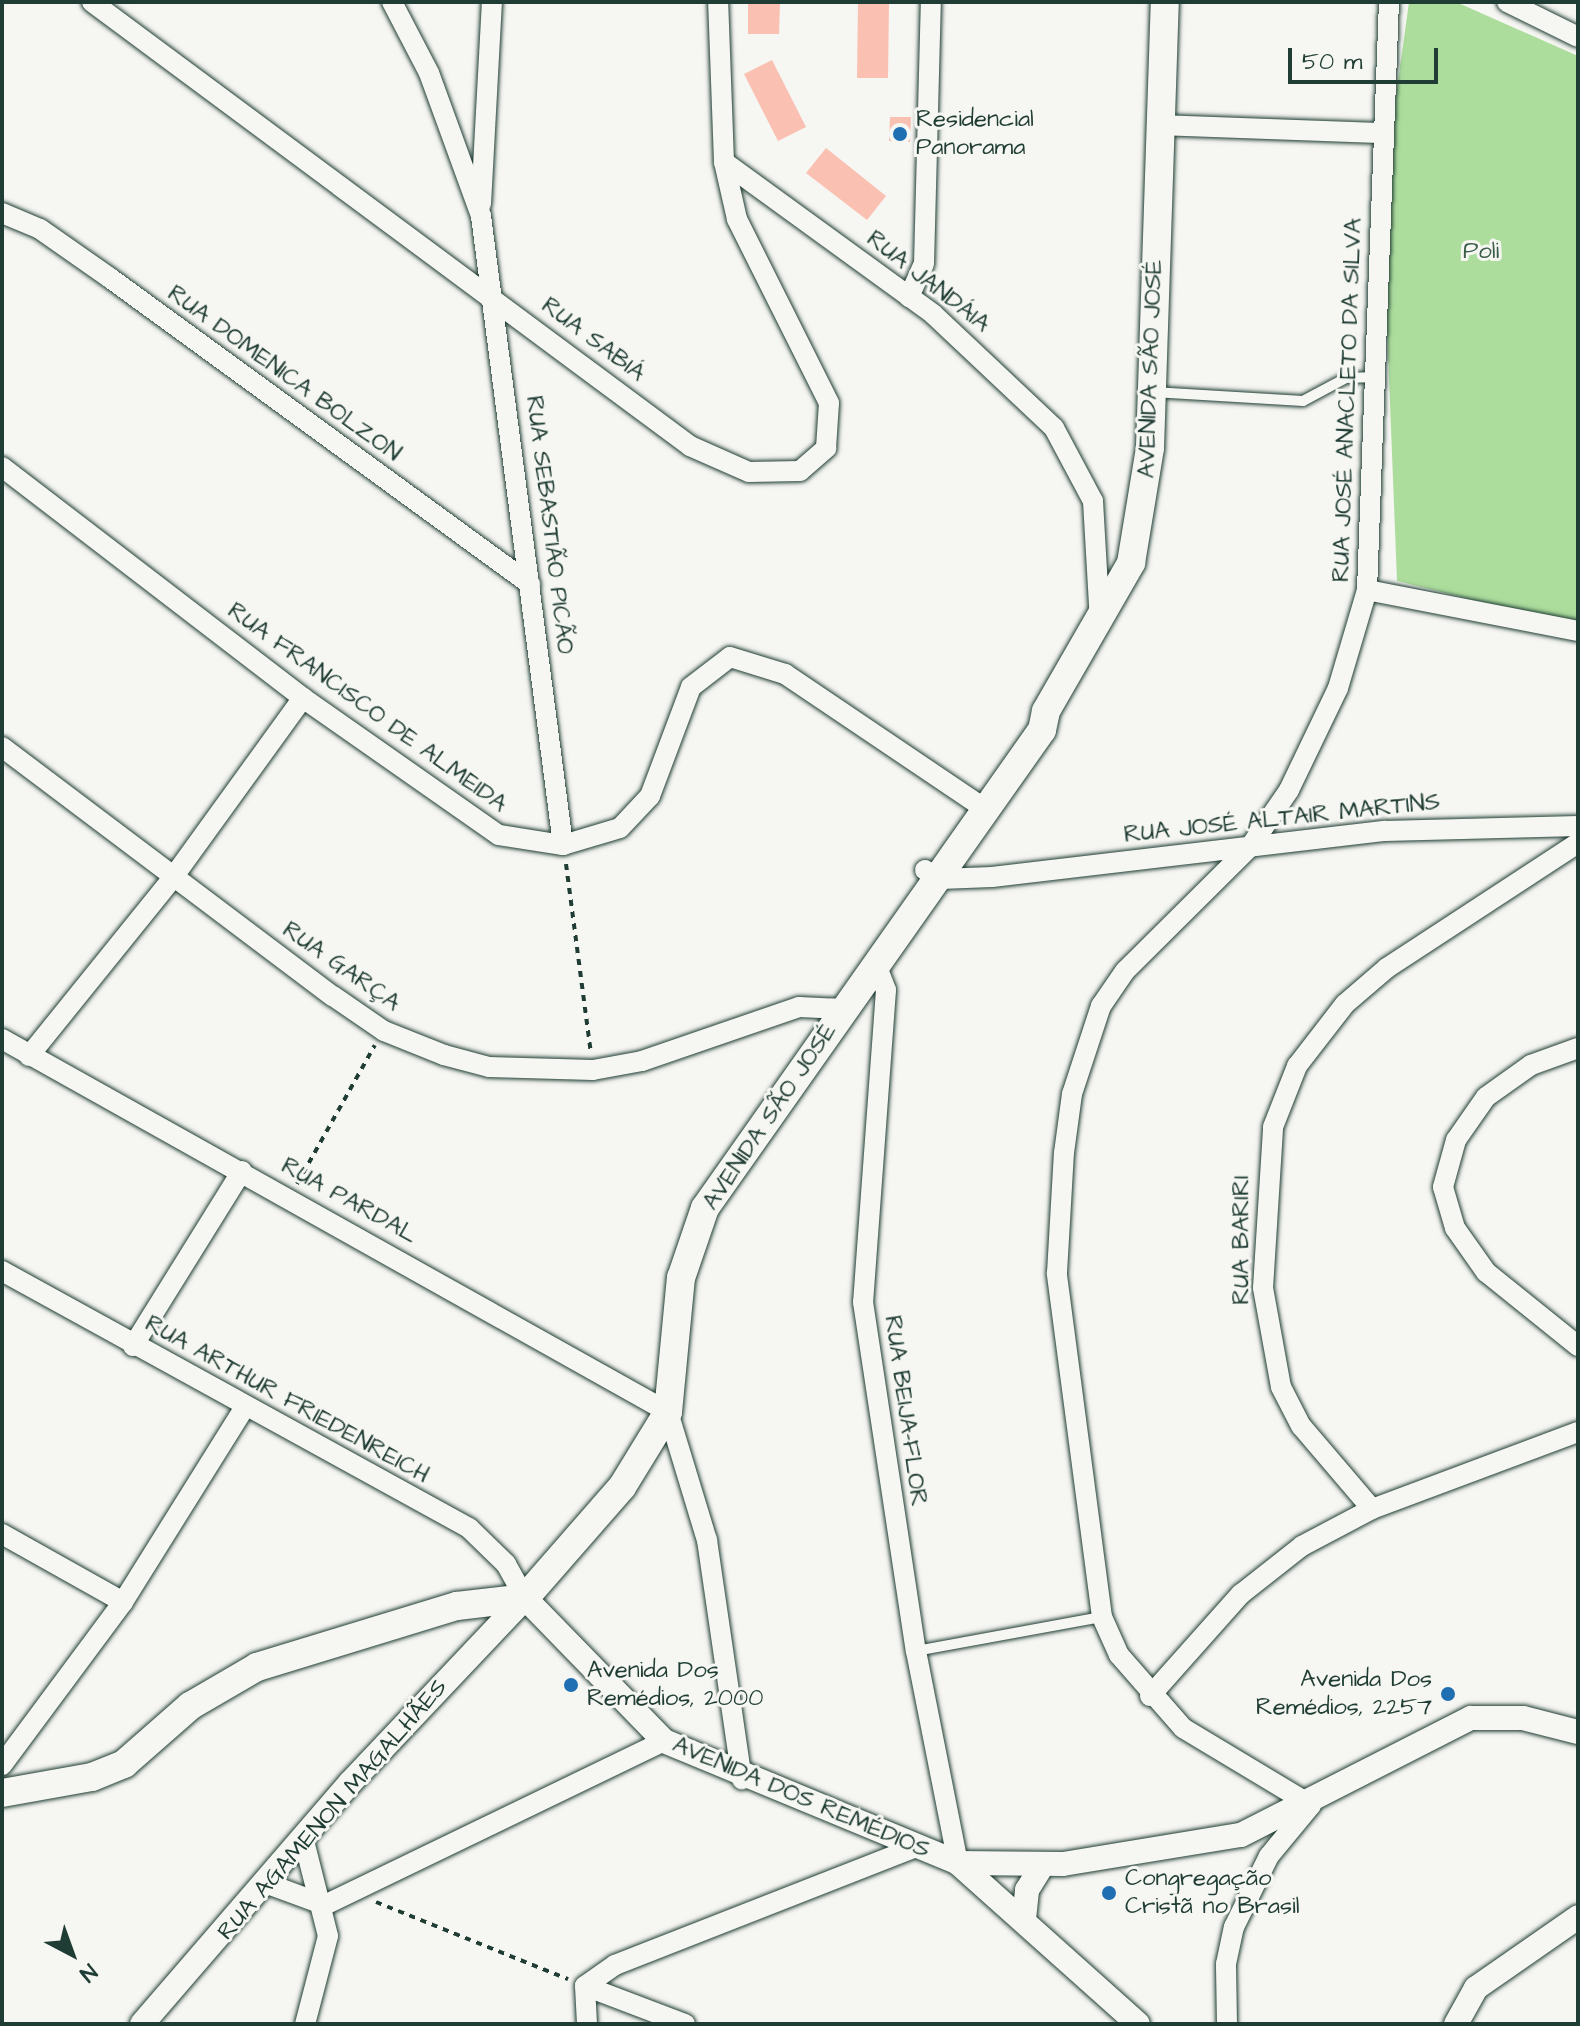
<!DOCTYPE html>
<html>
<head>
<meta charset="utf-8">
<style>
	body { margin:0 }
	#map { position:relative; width:1580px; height:2026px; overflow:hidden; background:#f6f6f2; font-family:"Architects Daughter",sans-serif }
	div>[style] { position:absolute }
	.green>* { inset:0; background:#addd9d }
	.building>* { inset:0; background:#fac0b2 }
	.path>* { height:4px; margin-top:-2px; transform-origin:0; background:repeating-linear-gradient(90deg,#1f3d34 0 6px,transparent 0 12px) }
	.roads { filter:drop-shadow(0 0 2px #1f3d34) drop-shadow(0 0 2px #1f3d34) }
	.service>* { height:10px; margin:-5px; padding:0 5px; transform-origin:5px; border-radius:5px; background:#f6f6f2 }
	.minor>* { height:20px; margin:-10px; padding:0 10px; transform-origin:10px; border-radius:10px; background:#f6f6f2 }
	.tertiary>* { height:24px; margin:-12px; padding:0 12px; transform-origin:12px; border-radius:12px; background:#f6f6f2 }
	.secondary>* { height:28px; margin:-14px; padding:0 14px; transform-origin:14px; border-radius:14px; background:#f6f6f2 }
	.dots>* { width:22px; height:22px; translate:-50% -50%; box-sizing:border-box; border:4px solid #f6f6f2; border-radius:50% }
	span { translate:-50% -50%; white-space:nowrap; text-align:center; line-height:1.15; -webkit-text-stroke:6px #f6f6f2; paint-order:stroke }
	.poi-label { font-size:24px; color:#1f3d34 }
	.left { translate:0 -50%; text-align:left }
	.right { translate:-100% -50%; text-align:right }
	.park-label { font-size:24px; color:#3b5d49 }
	.street-label { font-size:24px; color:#1f3d34 }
	.frame { position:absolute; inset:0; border:4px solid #1f3d34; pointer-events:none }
	.north { position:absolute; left:32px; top:1914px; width:80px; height:80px; -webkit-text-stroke:6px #f6f6f2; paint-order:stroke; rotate:139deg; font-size:22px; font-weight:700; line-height:32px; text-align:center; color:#1f3d34 }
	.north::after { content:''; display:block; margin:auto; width:28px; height:36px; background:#1f3d34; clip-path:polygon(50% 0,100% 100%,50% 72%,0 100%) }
	.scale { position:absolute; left:1288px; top:48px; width:150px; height:36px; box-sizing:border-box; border:4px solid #1f3d34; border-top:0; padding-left:10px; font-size:24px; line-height:28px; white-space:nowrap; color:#1f3d34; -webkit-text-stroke:6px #f6f6f2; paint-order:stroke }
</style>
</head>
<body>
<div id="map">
	<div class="green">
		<i style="clip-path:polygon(1409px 2px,1456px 2px,1578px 56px,1578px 626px,1397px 581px,1382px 198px)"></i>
	</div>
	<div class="building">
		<i style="clip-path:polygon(748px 2px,780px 2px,779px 34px,748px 34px)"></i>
		<i style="clip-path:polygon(858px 2px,889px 2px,888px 78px,857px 78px)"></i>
		<i style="clip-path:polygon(772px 60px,806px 127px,778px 141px,744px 74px)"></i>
		<i style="clip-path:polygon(890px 117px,911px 117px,910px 142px,889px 141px)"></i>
		<i style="clip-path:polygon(826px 148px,886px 196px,867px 220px,806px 173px)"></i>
	</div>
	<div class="path">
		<i style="left:566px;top:864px;width:191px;rotate:82.5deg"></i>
		<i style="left:297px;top:1184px;width:159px;rotate:-60.7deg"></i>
		<i style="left:376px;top:1902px;width:207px;rotate:21.9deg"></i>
	</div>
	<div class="roads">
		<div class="service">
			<i style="left:1153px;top:392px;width:150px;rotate:3.4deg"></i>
			<i style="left:1303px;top:401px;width:49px;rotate:-28.1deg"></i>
			<i style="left:1346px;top:378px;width:30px;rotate:-2deg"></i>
			<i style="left:916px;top:1651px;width:189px;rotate:-10.4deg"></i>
		</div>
		<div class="minor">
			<i style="left:92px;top:2px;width:745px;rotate:36.59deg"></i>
			<i style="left:690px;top:446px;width:64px;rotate:23.8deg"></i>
			<i style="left:749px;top:472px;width:51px;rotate:-1.1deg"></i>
			<i style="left:800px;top:471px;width:35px;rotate:-41deg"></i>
			<i style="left:826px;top:448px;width:45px;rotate:-86.2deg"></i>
			<i style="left:829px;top:403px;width:206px;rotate:-116.6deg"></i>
			<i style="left:737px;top:219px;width:58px;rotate:-102.8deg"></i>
			<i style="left:724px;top:162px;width:160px;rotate:-92.1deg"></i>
			<i style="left:392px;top:2px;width:80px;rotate:62.5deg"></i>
			<i style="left:429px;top:73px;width:152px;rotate:70deg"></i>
			<i style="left:481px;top:216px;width:634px;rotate:82.57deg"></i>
			<i style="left:1507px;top:2px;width:79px;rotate:26.2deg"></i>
			<i style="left:1161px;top:125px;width:222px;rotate:2.1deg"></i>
			<i style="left:724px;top:162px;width:258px;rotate:36deg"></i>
			<i style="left:933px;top:314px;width:166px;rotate:43.3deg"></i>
			<i style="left:1054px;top:428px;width:83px;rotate:61.9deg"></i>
			<i style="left:1093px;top:501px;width:122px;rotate:86.7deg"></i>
			<i style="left:481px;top:204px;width:202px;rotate:-86.9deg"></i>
			<i style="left:2px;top:213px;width:41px;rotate:22.8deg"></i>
			<i style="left:40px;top:229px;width:85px;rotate:35deg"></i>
			<i style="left:110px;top:278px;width:520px;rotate:36.08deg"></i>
			<i style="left:909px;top:297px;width:36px;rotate:-66deg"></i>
			<i style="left:924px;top:264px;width:262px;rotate:-88.5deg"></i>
			<i style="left:2px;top:467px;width:379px;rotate:37.5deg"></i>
			<i style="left:303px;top:698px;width:239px;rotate:35deg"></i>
			<i style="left:499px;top:835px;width:65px;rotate:8.9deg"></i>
			<i style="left:563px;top:845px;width:59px;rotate:-16.6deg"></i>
			<i style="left:620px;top:828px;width:44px;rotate:-46.8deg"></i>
			<i style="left:650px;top:796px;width:116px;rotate:-69.4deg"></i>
			<i style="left:691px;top:687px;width:49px;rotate:-37.6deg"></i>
			<i style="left:730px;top:657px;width:58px;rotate:17.2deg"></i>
			<i style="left:785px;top:674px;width:244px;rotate:34deg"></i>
			<i style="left:1367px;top:590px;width:215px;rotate:11deg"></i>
			<i style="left:2px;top:747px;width:414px;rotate:37deg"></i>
			<i style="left:333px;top:996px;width:62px;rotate:34.5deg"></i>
			<i style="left:384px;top:1031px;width:65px;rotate:21.8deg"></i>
			<i style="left:444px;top:1055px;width:47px;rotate:14.9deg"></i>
			<i style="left:489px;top:1067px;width:104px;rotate:1.7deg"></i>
			<i style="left:593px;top:1070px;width:50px;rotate:-10.4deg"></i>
			<i style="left:642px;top:1061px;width:166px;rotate:-19deg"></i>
			<i style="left:799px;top:1007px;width:45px;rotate:2.5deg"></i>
			<i style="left:925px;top:870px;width:17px;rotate:31deg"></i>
			<i style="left:940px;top:879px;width:52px;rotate:-2.2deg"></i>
			<i style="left:992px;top:877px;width:396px;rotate:-6.7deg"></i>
			<i style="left:1385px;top:831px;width:193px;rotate:-1.5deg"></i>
			<i style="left:876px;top:964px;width:28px;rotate:69deg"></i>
			<i style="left:886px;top:990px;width:313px;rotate:94.2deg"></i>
			<i style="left:863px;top:1302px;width:353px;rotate:81.4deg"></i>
			<i style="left:916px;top:1651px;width:216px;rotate:78.8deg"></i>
			<i style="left:2px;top:1039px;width:763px;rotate:29.25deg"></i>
			<i style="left:668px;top:1412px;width:134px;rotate:73.1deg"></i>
			<i style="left:707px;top:1540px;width:242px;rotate:81.7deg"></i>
			<i style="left:1578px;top:1048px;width:50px;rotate:160.1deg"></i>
			<i style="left:1531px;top:1065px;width:55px;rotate:144.6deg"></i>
			<i style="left:1486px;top:1097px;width:52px;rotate:124.9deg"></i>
			<i style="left:1456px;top:1140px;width:49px;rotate:105.5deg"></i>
			<i style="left:1443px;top:1187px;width:43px;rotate:73.7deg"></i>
			<i style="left:1455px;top:1228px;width:54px;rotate:54.8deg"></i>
			<i style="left:1486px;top:1272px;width:118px;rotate:38.8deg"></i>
			<i style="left:29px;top:1056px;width:231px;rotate:-51.1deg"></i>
			<i style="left:174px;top:876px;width:220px;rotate:-54.1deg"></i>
			<i style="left:2px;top:1271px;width:533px;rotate:28.82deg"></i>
			<i style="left:469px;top:1528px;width:52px;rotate:44.2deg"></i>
			<i style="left:506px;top:1564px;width:39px;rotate:61deg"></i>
			<i style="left:133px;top:1346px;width:206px;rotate:-58.1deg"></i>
			<i style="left:1372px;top:1509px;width:109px;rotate:-130.5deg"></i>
			<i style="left:1301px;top:1426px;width:44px;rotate:-117.1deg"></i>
			<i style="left:1281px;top:1387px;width:101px;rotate:-100.3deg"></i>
			<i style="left:1263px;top:1288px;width:161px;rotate:-86.4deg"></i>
			<i style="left:1273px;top:1127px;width:66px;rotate:-68.5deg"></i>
			<i style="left:1297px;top:1066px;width:78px;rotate:-52.3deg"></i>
			<i style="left:1345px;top:1004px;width:55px;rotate:-40.6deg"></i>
			<i style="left:1387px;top:968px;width:228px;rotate:-33.2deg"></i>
			<i style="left:2px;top:1534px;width:139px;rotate:29.3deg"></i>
			<i style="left:1150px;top:1696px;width:137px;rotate:-48.3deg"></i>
			<i style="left:1241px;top:1594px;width:78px;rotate:-38.2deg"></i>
			<i style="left:1302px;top:1546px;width:79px;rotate:-27.9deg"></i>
			<i style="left:1372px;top:1509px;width:220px;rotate:-20.5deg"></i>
			<i style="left:2px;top:1765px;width:203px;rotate:-53.4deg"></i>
			<i style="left:123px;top:1602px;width:230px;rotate:-58deg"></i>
			<i style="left:304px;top:1841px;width:98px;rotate:75.8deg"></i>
			<i style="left:328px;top:1936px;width:91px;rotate:104.6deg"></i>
			<i style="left:268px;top:1884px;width:61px;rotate:20.2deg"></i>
			<i style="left:325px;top:1905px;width:377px;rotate:-25.8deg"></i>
			<i style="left:585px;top:1986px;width:107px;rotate:20.8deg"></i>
			<i style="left:587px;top:2024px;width:38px;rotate:-93deg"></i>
			<i style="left:585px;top:1986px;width:37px;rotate:-35deg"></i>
			<i style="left:615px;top:1965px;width:321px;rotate:-21.4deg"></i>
			<i style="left:1227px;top:2024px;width:60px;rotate:-91deg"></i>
			<i style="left:1226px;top:1964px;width:38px;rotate:-78deg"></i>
			<i style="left:1234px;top:1927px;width:79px;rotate:-63.8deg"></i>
			<i style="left:1269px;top:1856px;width:66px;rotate:-50.5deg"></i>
			<i style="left:1311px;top:1805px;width:149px;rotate:-149deg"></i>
			<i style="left:1183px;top:1728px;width:97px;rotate:-131.2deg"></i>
			<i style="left:1119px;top:1655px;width:42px;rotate:-114.1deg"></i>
			<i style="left:1102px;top:1617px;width:347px;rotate:-97.5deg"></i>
			<i style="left:1057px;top:1273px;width:120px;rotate:-86.7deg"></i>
			<i style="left:1064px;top:1153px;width:60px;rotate:-82.3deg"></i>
			<i style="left:1072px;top:1094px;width:93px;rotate:-71.8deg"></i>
			<i style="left:1101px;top:1006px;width:42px;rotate:-55.6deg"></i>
			<i style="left:1125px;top:971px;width:176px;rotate:-44.8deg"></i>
			<i style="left:1250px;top:847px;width:69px;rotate:-55.6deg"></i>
			<i style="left:1289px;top:790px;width:113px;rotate:-64.3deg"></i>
			<i style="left:1338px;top:688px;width:102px;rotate:-73.5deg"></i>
			<i style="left:1367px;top:590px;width:588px;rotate:-87.86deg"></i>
		</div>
		<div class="tertiary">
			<i style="left:958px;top:1863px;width:241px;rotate:41.8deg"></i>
			<i style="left:1024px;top:1919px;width:29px;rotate:-84deg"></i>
			<i style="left:1027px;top:1890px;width:28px;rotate:-58deg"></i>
			<i style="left:142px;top:2024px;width:318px;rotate:-49.2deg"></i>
			<i style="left:350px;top:1783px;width:255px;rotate:-46.6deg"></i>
			<i style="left:525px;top:1598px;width:199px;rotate:45.8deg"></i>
			<i style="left:664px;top:1741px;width:318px;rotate:22.5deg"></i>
			<i style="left:958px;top:1863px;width:105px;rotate:0.5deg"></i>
			<i style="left:1063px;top:1864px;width:180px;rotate:-9.3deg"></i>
			<i style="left:1241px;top:1835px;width:258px;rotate:-27deg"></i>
			<i style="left:1471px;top:1718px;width:52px"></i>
			<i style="left:1523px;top:1718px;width:57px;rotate:14.3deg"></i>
			<i style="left:1456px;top:2024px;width:41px;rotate:-60.9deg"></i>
			<i style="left:1476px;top:1988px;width:124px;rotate:-34.8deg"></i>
		</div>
		<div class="secondary">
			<i style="left:2px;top:1793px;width:91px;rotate:-10.1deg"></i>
			<i style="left:92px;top:1777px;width:35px;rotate:-22deg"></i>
			<i style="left:124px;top:1764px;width:88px;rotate:-41.3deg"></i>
			<i style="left:190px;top:1706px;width:78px;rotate:-30.2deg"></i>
			<i style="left:257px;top:1667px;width:209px;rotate:-17deg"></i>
			<i style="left:457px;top:1606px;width:68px;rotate:-6.7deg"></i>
			<i style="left:525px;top:1598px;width:147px;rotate:-48.9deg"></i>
			<i style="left:622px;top:1487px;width:88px;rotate:-58.5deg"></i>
			<i style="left:668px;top:1412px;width:135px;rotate:-84.5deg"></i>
			<i style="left:681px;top:1278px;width:74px;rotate:-71.1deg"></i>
			<i style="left:705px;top:1208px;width:585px;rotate:-54.82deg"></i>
			<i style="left:1042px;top:730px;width:19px;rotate:-78deg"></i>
			<i style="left:1046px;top:711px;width:171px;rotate:-60.1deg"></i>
			<i style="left:1131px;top:563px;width:117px;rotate:-80.6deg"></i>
			<i style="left:1150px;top:448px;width:446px;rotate:-88.1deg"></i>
		</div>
	</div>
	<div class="dots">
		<i style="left:900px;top:134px;background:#1f6fb2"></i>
		<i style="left:571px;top:1685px;background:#1f6fb2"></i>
		<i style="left:1448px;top:1694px;background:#1f6fb2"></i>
		<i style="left:1109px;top:1893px;background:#1f6fb2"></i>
	</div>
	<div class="poi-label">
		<span class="left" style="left:916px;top:134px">Residencial<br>Panorama</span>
		<span class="left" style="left:587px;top:1685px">Avenida Dos<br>Remédios, 2000</span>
		<span class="right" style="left:1432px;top:1694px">Avenida Dos<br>Remédios, 2257</span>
		<span class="left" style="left:1125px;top:1893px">Congregação<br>Cristã no Brasil</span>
	</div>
	<div class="park-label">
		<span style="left:1481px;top:252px">Poli</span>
	</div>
	<div class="street-label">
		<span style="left:928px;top:282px;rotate:38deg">RUA JANDÁIA</span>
		<span style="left:593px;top:340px;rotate:37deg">RUA SABIÁ</span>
		<span style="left:1151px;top:369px;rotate:-88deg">AVENIDA SÃO JOSÉ</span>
		<span style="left:284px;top:374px;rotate:36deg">RUA DOMENICA BOLZON</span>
		<span style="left:1348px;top:400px;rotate:-88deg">RUA JOSÉ ANACLETO DA SILVA</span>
		<span style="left:549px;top:525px;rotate:83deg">RUA SEBASTIÃO PICÃO</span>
		<span style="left:367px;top:708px;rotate:36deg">RUA FRANCISCO DE ALMEIDA</span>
		<span style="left:1282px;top:819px;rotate:-6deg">RUA JOSÉ ALTAIR MARTINS</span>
		<span style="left:341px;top:967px;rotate:35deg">RUA GARÇA</span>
		<span style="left:770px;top:1117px;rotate:-56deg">AVENIDA SÃO JOSÉ</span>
		<span style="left:349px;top:1201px;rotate:29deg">RUA PARDAL</span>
		<span style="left:1242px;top:1240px;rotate:-90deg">RUA BARIRI</span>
		<span style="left:287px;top:1400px;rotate:29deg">RUA ARTHUR FRIEDENREICH</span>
		<span style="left:905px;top:1411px;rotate:82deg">RUA BEIJA-FLOR</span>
		<span style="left:801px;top:1798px;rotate:23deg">AVENIDA DOS REMÉDIOS</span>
		<span style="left:333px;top:1810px;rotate:-49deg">RUA AGAMENON MAGALHÃES</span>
	</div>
	<div class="frame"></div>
	<div class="north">N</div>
	<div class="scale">50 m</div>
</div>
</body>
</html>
